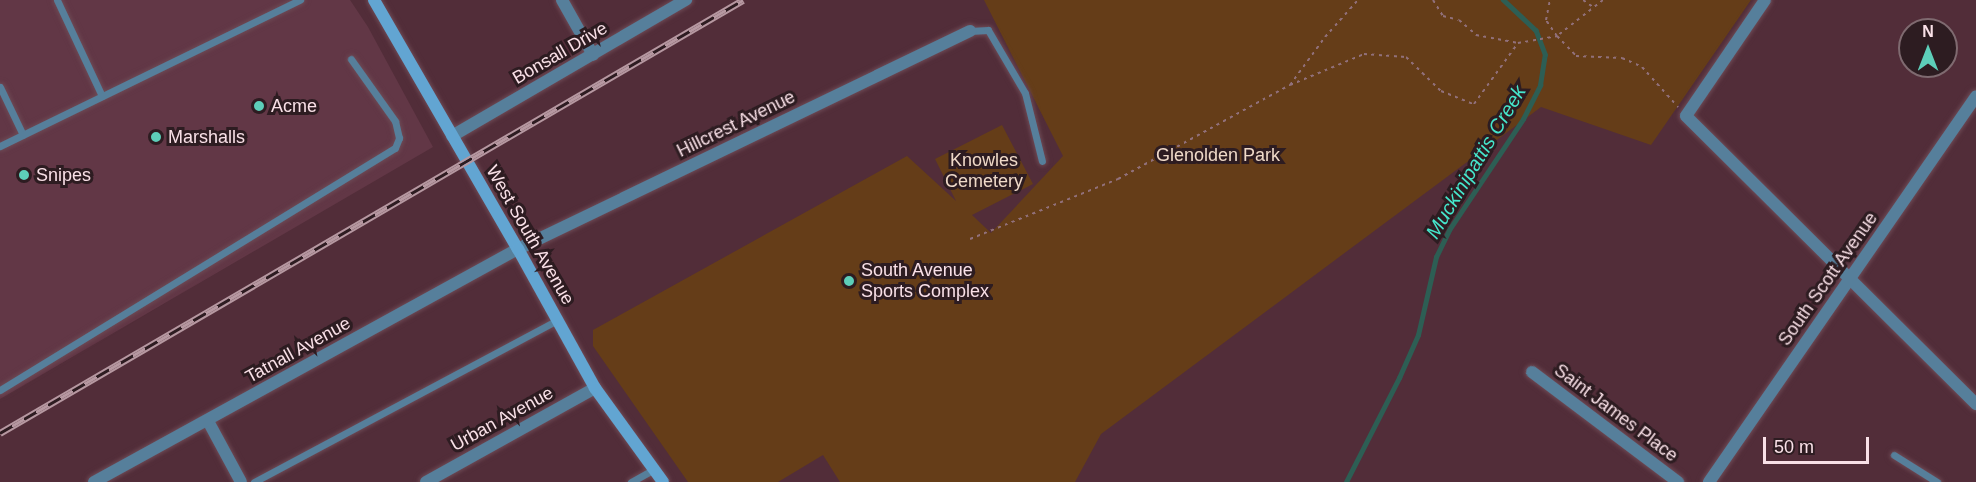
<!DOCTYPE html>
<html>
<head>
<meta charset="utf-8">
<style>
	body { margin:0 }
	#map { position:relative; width:1976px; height:482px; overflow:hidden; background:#522d39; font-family:Arial,sans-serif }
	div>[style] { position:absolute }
	.built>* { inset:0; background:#623746 }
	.green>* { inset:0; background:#653d18 }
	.stream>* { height:4.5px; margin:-2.25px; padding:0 2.25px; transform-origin:2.25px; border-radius:2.25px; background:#2d5e54 }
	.path>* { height:2px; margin-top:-1px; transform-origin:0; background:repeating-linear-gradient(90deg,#91707a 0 3px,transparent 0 7.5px) }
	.roads { filter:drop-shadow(0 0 2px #6d4a55) drop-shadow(0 0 2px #6d4a55) }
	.lane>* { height:7px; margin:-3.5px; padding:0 3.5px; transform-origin:3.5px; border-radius:3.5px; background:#567f9b }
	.street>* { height:12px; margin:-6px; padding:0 6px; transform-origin:6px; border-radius:6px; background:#567f9b }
	.secondary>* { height:12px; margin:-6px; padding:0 6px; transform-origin:6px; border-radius:6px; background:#62a5d2 }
	.rail>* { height:7px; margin-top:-3.5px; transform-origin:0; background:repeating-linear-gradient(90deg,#2d1c21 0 14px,#b698a1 0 28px); box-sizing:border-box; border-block:2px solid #b698a1 }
	.dots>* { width:16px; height:16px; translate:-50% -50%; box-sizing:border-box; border:3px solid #2d1c21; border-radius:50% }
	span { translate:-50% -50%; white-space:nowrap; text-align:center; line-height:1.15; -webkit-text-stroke:6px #2d1c21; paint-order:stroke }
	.street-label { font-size:18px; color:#f9e0e7 }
	.poi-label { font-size:18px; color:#f9e0e7 }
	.left { translate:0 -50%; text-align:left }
	.park-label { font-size:18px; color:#efd9c8 }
	.water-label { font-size:20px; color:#46e6cc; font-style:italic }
	.north { position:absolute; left:1898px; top:18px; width:60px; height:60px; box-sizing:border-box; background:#2d1c21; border:2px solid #7f6a70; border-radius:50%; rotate:0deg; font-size:16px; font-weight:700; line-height:24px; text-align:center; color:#f9e0e7 }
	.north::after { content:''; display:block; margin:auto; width:21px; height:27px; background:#5dceb9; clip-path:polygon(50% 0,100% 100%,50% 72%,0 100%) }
	.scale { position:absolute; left:1763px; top:437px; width:106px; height:27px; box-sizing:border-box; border:3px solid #f9e0e7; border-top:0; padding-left:8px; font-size:18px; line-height:21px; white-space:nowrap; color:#f9e0e7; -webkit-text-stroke:4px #2d1c21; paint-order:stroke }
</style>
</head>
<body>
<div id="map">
	<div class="built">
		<i style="clip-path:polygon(0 0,350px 0,368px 27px,433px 147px,0 399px)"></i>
	</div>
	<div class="green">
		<i style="clip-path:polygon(984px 0,1751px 0,1651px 145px,1541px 107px,1101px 434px,1075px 482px,840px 482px,823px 455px,778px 482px,688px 482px,593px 346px,593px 330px,907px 156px,956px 201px,935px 159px,1002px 125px,1033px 184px,972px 215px,991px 233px,1063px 156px)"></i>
	</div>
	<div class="stream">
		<i style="left:1346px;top:482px;width:117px;rotate:-63deg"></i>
		<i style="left:1399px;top:378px;width:47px;rotate:-66.2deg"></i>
		<i style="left:1418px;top:335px;width:80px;rotate:-77deg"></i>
		<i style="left:1436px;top:257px;width:30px;rotate:-64deg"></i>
		<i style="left:1449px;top:230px;width:133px;rotate:-56.3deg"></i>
		<i style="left:1523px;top:119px;width:38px;rotate:-63deg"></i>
		<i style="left:1540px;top:85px;width:30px;rotate:-81deg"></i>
		<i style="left:1545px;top:55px;width:26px;rotate:-111deg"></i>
		<i style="left:1536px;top:31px;width:45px;rotate:-136.8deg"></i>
	</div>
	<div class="path">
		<i style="left:1433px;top:0;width:19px;rotate:58deg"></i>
		<i style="left:1443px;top:16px;width:16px;rotate:14deg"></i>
		<i style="left:1459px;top:20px;width:23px;rotate:41deg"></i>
		<i style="left:1476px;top:35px;width:43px;rotate:10.8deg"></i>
		<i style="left:1518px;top:43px;width:40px;rotate:-10deg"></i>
		<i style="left:1557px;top:36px;width:19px;rotate:-125deg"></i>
		<i style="left:1546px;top:20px;width:20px;rotate:-79deg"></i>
		<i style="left:1583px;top:0;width:12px;rotate:35deg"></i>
		<i style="left:1603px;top:0;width:58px;rotate:142deg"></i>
		<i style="left:1557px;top:36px;width:28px;rotate:46deg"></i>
		<i style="left:1576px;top:56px;width:46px;rotate:2.5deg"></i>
		<i style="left:1622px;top:58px;width:22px;rotate:24deg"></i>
		<i style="left:1642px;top:67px;width:54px;rotate:48deg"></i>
		<i style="left:1290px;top:85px;width:80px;rotate:-22.7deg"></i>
		<i style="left:1364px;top:54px;width:42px;rotate:4.1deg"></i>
		<i style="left:1406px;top:57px;width:49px;rotate:44.2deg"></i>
		<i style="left:1441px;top:91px;width:35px;rotate:22deg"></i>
		<i style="left:1474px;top:104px;width:75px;rotate:-54.2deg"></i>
		<i style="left:970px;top:239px;width:160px;rotate:-22.1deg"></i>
		<i style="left:1118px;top:179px;width:196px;rotate:-28.7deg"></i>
		<i style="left:1290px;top:85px;width:59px;rotate:-53.9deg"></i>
		<i style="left:1325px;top:37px;width:50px;rotate:-48.3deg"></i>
	</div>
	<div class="roads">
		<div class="lane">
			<i style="left:57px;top:0;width:106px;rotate:64.9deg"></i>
			<i style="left:970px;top:31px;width:18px;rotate:-3deg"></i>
			<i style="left:988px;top:30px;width:73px;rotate:59.6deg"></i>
			<i style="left:1025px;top:93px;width:70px;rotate:76deg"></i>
			<i style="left:0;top:87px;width:53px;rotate:64.4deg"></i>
			<i style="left:0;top:146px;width:334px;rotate:-26deg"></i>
			<i style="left:0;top:390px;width:463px;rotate:-31.5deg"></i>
			<i style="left:395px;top:148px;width:11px;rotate:-68deg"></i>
			<i style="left:399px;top:138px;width:17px;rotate:-103deg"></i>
			<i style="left:395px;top:121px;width:76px;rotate:-125.4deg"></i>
			<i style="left:1894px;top:455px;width:51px;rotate:32.1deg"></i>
			<i style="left:254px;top:482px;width:344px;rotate:-28.1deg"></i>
			<i style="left:631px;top:482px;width:26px;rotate:-29deg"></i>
		</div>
		<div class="street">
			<i style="left:562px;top:0;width:63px;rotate:60.6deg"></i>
			<i style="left:1765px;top:0;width:140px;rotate:124.3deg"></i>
			<i style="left:1686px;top:116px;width:409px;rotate:44.8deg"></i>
			<i style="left:452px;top:136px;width:271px;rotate:-30.2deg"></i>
			<i style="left:1532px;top:372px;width:183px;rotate:37deg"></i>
			<i style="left:208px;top:421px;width:69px;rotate:61.6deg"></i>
			<i style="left:94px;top:482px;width:484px;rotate:-28.8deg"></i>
			<i style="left:518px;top:249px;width:502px;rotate:-25.75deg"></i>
			<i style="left:426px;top:482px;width:193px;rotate:-29.1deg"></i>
			<i style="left:1709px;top:482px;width:469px;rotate:-55.3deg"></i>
		</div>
		<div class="secondary">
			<i style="left:374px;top:0;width:288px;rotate:60deg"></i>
			<i style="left:518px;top:249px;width:159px;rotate:61deg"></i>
			<i style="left:595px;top:388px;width:116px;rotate:54.1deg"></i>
		</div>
	</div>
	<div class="rail">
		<i style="left:0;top:433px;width:860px;rotate:-30.23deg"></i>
	</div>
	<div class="dots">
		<i style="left:259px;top:106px;background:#5dceb9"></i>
		<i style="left:156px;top:137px;background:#5dceb9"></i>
		<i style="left:24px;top:175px;background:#5dceb9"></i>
		<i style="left:849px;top:281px;background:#5dceb9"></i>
	</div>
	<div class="street-label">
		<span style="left:560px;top:53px;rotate:-30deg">Bonsall Drive</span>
		<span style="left:736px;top:124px;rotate:-26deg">Hillcrest Avenue</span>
		<span style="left:530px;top:235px;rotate:60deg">West South Avenue</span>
		<span style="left:1828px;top:279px;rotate:-55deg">South Scott Avenue</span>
		<span style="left:298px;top:350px;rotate:-29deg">Tatnall Avenue</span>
		<span style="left:1616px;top:413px;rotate:37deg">Saint James Place</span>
		<span style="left:502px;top:419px;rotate:-29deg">Urban Avenue</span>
	</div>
	<div class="poi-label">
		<span class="left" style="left:271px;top:106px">Acme</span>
		<span class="left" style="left:168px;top:137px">Marshalls</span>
		<span class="left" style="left:36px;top:175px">Snipes</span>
		<span class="left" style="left:861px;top:281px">South Avenue<br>Sports Complex</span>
	</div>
	<div class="park-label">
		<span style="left:1218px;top:155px">Glenolden Park</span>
		<span style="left:984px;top:171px">Knowles<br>Cemetery</span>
	</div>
	<div class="water-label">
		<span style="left:1476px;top:162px;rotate:-59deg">Muckinipattis Creek</span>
	</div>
	<div class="north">N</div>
	<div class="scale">50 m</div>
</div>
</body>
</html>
